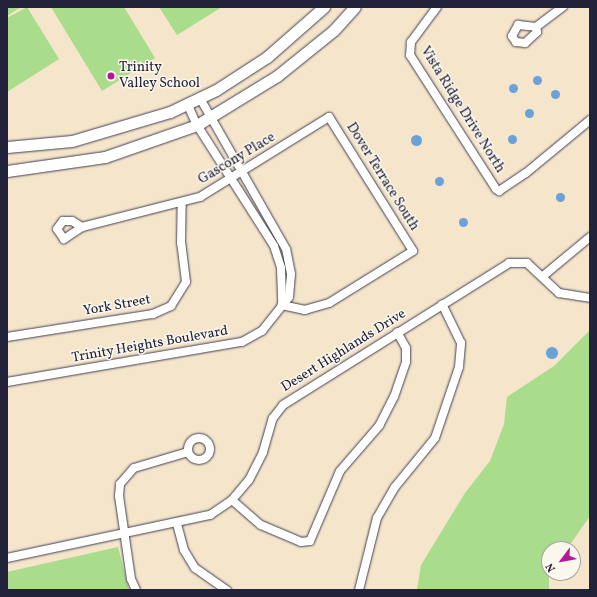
<!DOCTYPE html>
<html>
<head>
<meta charset="utf-8">
<style>
	body { margin:0 }
	#map { position:relative; width:597px; height:597px; overflow:hidden; background:#f4e5cb; font-family:Vollkorn,serif }
	div>[style] { position:absolute }
	.green>* { inset:0; background:#a9dc8b }
	.water>* { inset:0; background:#6aa1d8 }
	.round { border-radius:50% }
	.roads { filter:drop-shadow(0 0 1px #423f51) drop-shadow(0 0 1px #423f51) }
	.street>* { height:8px; margin:-4px; padding:0 4px; transform-origin:4px; border-radius:4px; background:#fff }
	.street>.ring { margin:-4px; padding:0; box-sizing:content-box; background:none; border:8px solid #fff; border-radius:50% }
	.secondary>* { height:11px; margin:-5.5px; padding:0 5.5px; transform-origin:5.5px; border-radius:5.5px; background:#fff }
	.dots>* { width:11px; height:11px; translate:-50% -50%; box-sizing:border-box; border:2px solid #fbf7ec; border-radius:50% }
	span { translate:-50% -50%; white-space:nowrap; text-align:center; line-height:1.15; -webkit-text-stroke:3px #fbf7ec; paint-order:stroke }
	.poi-label { font-size:14px; color:#22223b }
	.left { translate:0 -50%; text-align:left }
	.street-label { font-size:14px; color:#22223b }
	.frame { position:absolute; inset:0; border:8px solid #22223b; pointer-events:none }
	.north { position:absolute; left:541px; top:541px; width:40px; height:40px; box-sizing:border-box; background:#fbf7ec; border:1px solid #a4a2a5; border-radius:50%; rotate:238deg; font-size:11px; font-weight:700; line-height:16px; text-align:center; color:#22223b }
	.north::after { content:''; display:block; margin:auto; width:14px; height:18px; background:#b5179e; clip-path:polygon(50% 0,100% 100%,50% 72%,0 100%) }
</style>
</head>
<body>
<div id="map">
	<div class="green">
		<i style="clip-path:polygon(7px 7px,21px 7px,7px 16px)"></i>
		<i style="clip-path:polygon(27px 7px,59px 59px,7px 92px,7px 18px)"></i>
		<i style="clip-path:polygon(51px 7px,124px 7px,155px 58px,102px 91px)"></i>
		<i style="clip-path:polygon(159px 7px,222px 7px,177px 35px)"></i>
		<i style="clip-path:polygon(590px 330px,590px 516px,567px 549px,549px 549px,549px 590px,417px 590px,421px 565px,465px 493px,490px 461px,504px 424px,507px 397px,554px 366px)"></i>
		<i style="clip-path:polygon(118px 547px,129px 590px,7px 590px,7px 572px)"></i>
	</div>
	<div class="water">
		<i class="round" style="left:532.5px;top:75.5px;width:9px;height:9px"></i>
		<i class="round" style="left:508.5px;top:83.5px;width:9px;height:9px"></i>
		<i class="round" style="left:550.5px;top:89.5px;width:9px;height:9px"></i>
		<i class="round" style="left:524.5px;top:108.5px;width:9px;height:9px"></i>
		<i class="round" style="left:507.5px;top:134.5px;width:9px;height:9px"></i>
		<i class="round" style="left:410.5px;top:134.5px;width:11px;height:11px"></i>
		<i class="round" style="left:434.5px;top:176.5px;width:9px;height:9px"></i>
		<i class="round" style="left:555.5px;top:192.5px;width:9px;height:9px"></i>
		<i class="round" style="left:458.5px;top:217.5px;width:9px;height:9px"></i>
		<i class="round" style="left:546px;top:347px;width:12px;height:12px"></i>
	</div>
	<div class="roads">
		<div class="street">
			<i style="left:437px;top:7px;width:44px;rotate:126.6deg"></i>
			<i style="left:411px;top:42px;width:13px;rotate:94deg"></i>
			<i style="left:410px;top:55px;width:159px;rotate:57.3deg"></i>
			<i style="left:496px;top:189px;width:4px;rotate:34deg"></i>
			<i style="left:499px;top:191px;width:32px;rotate:-34deg"></i>
			<i style="left:526px;top:173px;width:83px;rotate:-39.6deg"></i>
			<i style="left:518px;top:25px;width:18px;rotate:6deg"></i>
			<i style="left:536px;top:27px;width:5px;rotate:79deg"></i>
			<i style="left:537px;top:32px;width:16px;rotate:137deg"></i>
			<i style="left:525px;top:43px;width:9px;rotate:-174deg"></i>
			<i style="left:516px;top:42px;width:7px;rotate:-124deg"></i>
			<i style="left:512px;top:36px;width:13px;rotate:-61deg"></i>
			<i style="left:536px;top:27px;width:34px;rotate:-37deg"></i>
			<i style="left:187px;top:103px;width:24px;rotate:66deg"></i>
			<i style="left:197px;top:125px;width:143px;rotate:57.5deg"></i>
			<i style="left:274px;top:246px;width:23px;rotate:72deg"></i>
			<i style="left:281px;top:268px;width:37px;rotate:88deg"></i>
			<i style="left:63px;top:221px;width:9px"></i>
			<i style="left:72px;top:221px;width:12px;rotate:31deg"></i>
			<i style="left:82px;top:227px;width:22px;rotate:146deg"></i>
			<i style="left:64px;top:239px;width:12px;rotate:-125deg"></i>
			<i style="left:57px;top:229px;width:10px;rotate:-53deg"></i>
			<i style="left:82px;top:227px;width:122px;rotate:-14.3deg"></i>
			<i style="left:200px;top:197px;width:152px;rotate:-31.8deg"></i>
			<i style="left:329px;top:117px;width:158px;rotate:57.9deg"></i>
			<i style="left:413px;top:251px;width:99px;rotate:148.2deg"></i>
			<i style="left:329px;top:303px;width:25px;rotate:164deg"></i>
			<i style="left:305px;top:310px;width:24px;rotate:-168deg"></i>
			<i style="left:543px;top:276px;width:61px;rotate:-39.7deg"></i>
			<i style="left:7px;top:337px;width:148px;rotate:-9deg"></i>
			<i style="left:153px;top:314px;width:20px;rotate:-24deg"></i>
			<i style="left:171px;top:306px;width:28px;rotate:-58deg"></i>
			<i style="left:186px;top:282px;width:39px;rotate:-97deg"></i>
			<i style="left:181px;top:243px;width:39px;rotate:-89deg"></i>
			<i style="left:7px;top:382px;width:238px;rotate:-9.7deg"></i>
			<i style="left:242px;top:342px;width:23px;rotate:-29deg"></i>
			<i style="left:262px;top:331px;width:43px;rotate:-51.5deg"></i>
			<i style="left:289px;top:297px;width:23px;rotate:-85deg"></i>
			<i style="left:291px;top:274px;width:25px;rotate:-101deg"></i>
			<i style="left:286px;top:249px;width:174px;rotate:-119.7deg"></i>
			<i class="ring" style="left:188px;top:438px;width:14px;height:14px"></i>
			<i style="left:232px;top:500px;width:38px;rotate:41deg"></i>
			<i style="left:261px;top:525px;width:43px;rotate:23deg"></i>
			<i style="left:301px;top:542px;width:9px;rotate:-6deg"></i>
			<i style="left:310px;top:541px;width:76px;rotate:-66.8deg"></i>
			<i style="left:340px;top:471px;width:60px;rotate:-49.1deg"></i>
			<i style="left:379px;top:426px;width:33px;rotate:-63deg"></i>
			<i style="left:394px;top:397px;width:37px;rotate:-71deg"></i>
			<i style="left:406px;top:362px;width:14px;rotate:-90deg"></i>
			<i style="left:406px;top:348px;width:18px;rotate:-119deg"></i>
			<i style="left:177px;top:524px;width:27px;rotate:75deg"></i>
			<i style="left:184px;top:550px;width:21px;rotate:59deg"></i>
			<i style="left:195px;top:568px;width:39px;rotate:35deg"></i>
			<i style="left:7px;top:558px;width:208px;rotate:-12deg"></i>
			<i style="left:210px;top:515px;width:27px;rotate:-34deg"></i>
			<i style="left:232px;top:500px;width:26px;rotate:-50deg"></i>
			<i style="left:249px;top:480px;width:31px;rotate:-63deg"></i>
			<i style="left:263px;top:452px;width:35px;rotate:-74deg"></i>
			<i style="left:273px;top:418px;width:16px;rotate:-52deg"></i>
			<i style="left:283px;top:405px;width:267px;rotate:-32.1deg"></i>
			<i style="left:509px;top:263px;width:18px"></i>
			<i style="left:527px;top:263px;width:44px;rotate:43.2deg"></i>
			<i style="left:559px;top:293px;width:31px;rotate:9deg"></i>
			<i style="left:136px;top:590px;width:12px;rotate:-114deg"></i>
			<i style="left:131px;top:579px;width:84px;rotate:-98.2deg"></i>
			<i style="left:119px;top:496px;width:12px;rotate:-85deg"></i>
			<i style="left:120px;top:484px;width:21px;rotate:-49deg"></i>
			<i style="left:134px;top:468px;width:56px;rotate:-16.5deg"></i>
			<i style="left:359px;top:590px;width:74px;rotate:-76deg"></i>
			<i style="left:377px;top:518px;width:36px;rotate:-60deg"></i>
			<i style="left:395px;top:487px;width:63px;rotate:-50.8deg"></i>
			<i style="left:435px;top:438px;width:75px;rotate:-71.3deg"></i>
			<i style="left:459px;top:367px;width:24px;rotate:-85deg"></i>
			<i style="left:461px;top:343px;width:43px;rotate:-116deg"></i>
		</div>
		<div class="secondary">
			<i style="left:7px;top:147px;width:65px;rotate:-5.3deg"></i>
			<i style="left:72px;top:141px;width:102px;rotate:-16.5deg"></i>
			<i style="left:170px;top:112px;width:51px;rotate:-25.6deg"></i>
			<i style="left:216px;top:90px;width:61px;rotate:-32.9deg"></i>
			<i style="left:267px;top:57px;width:76px;rotate:-41.3deg"></i>
			<i style="left:7px;top:171px;width:99px;rotate:-8.1deg"></i>
			<i style="left:105px;top:157px;width:97px;rotate:-19.2deg"></i>
			<i style="left:197px;top:125px;width:94px;rotate:-31.5deg"></i>
			<i style="left:277px;top:76px;width:73px;rotate:-38.9deg"></i>
			<i style="left:334px;top:30px;width:31px;rotate:-48deg"></i>
		</div>
	</div>
	<div class="dots">
		<i style="left:111px;top:76px;background:#b5179e"></i>
	</div>
	<div class="poi-label">
		<span class="left" style="left:119px;top:76px">Trinity<br>Valley School</span>
	</div>
	<div class="street-label">
		<span style="left:462px;top:110px;rotate:58deg">Vista Ridge Drive North</span>
		<span style="left:237px;top:159px;rotate:-31deg">Gascony Place</span>
		<span style="left:382px;top:177px;rotate:58deg">Dover Terrace South</span>
		<span style="left:117px;top:306px;rotate:-10deg">York Street</span>
		<span style="left:150px;top:345px;rotate:-10deg">Trinity Heights Boulevard</span>
		<span style="left:344px;top:351px;rotate:-32deg">Desert Highlands Drive</span>
	</div>
	<div class="frame"></div>
	<div class="north">N</div>
</div>
</body>
</html>
